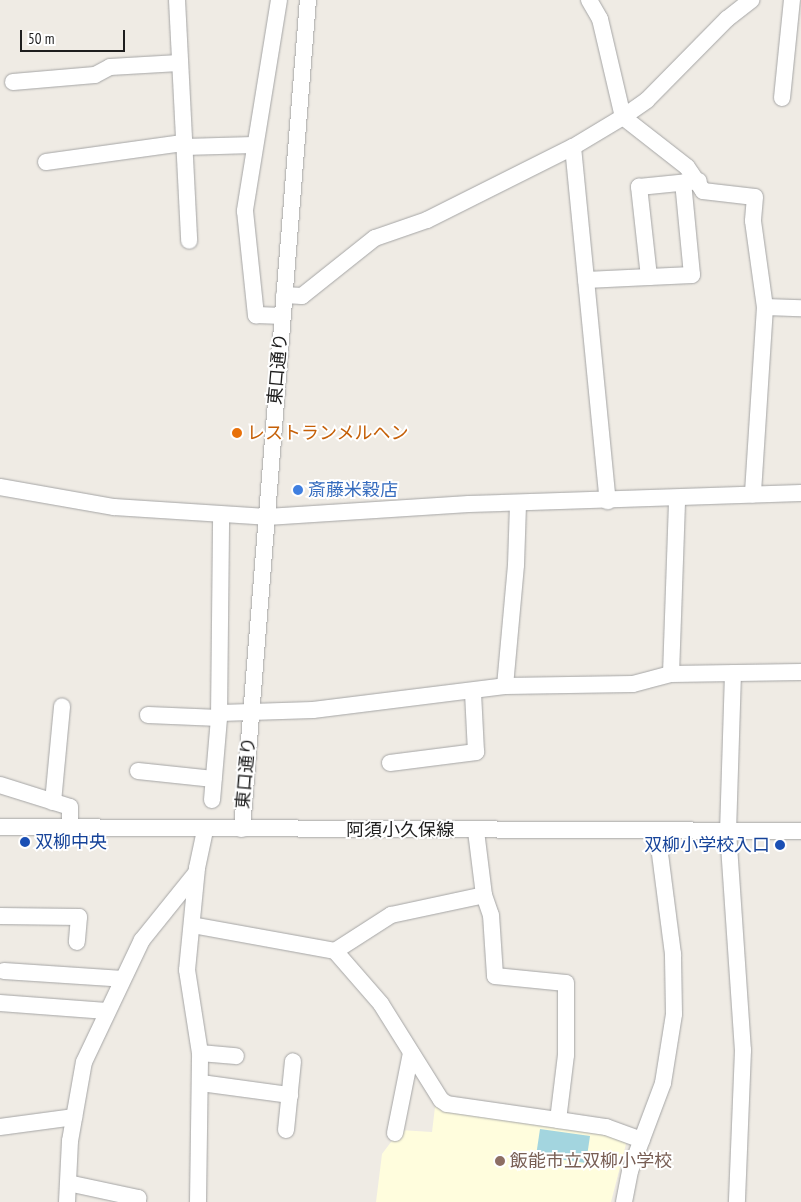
<!DOCTYPE html>
<html>
<head>
<meta charset="utf-8">
<style>
	body { margin:0 }
	#map { position:relative; width:801px; height:1202px; overflow:hidden; background:#efebe4; font-family:"PT Sans Narrow","Noto Sans JP",sans-serif }
	div>[style] { position:absolute }
	.education>* { inset:0; background:#fffddd }
	.water>* { inset:0; background:#a3d5df }
	.roads { filter:drop-shadow(0 0 1px #a5a5a5) drop-shadow(0 0 1px #a5a5a5) }
	.minor>* { height:16px; margin:-8px; padding:0 8px; transform-origin:8px; border-radius:8px; background:#fff }
	.dots>* { width:14px; height:14px; translate:-50% -50%; box-sizing:border-box; border:2px solid #fff; border-radius:50% }
	span { translate:-50% -50%; white-space:nowrap; text-align:center; line-height:1.15; -webkit-text-stroke:4px #fff; paint-order:stroke }
	.street-label { font-size:18px; color:#1e1e1e }
	.food-label { font-size:18px; color:#c56008 }
	.left { translate:0 -50%; text-align:left }
	.shop-label { font-size:18px; color:#366cbe }
	.transit-label { font-size:18px; color:#164399 }
	.right { translate:-100% -50%; text-align:right }
	.education-label { font-size:18px; color:#785e54 }
	.scale { position:absolute; left:20px; top:30px; width:105px; height:22px; box-sizing:border-box; border:2px solid #1e1e1e; border-top:0; padding-left:6px; font-size:15px; line-height:18px; white-space:nowrap; color:#1e1e1e; -webkit-text-stroke:4px #fff; paint-order:stroke }
</style>
</head>
<body>
<div id="map">
	<div class="education">
		<i style="clip-path:polygon(435px 1107px,606px 1131px,625px 1139px,626px 1144px,611px 1202px,376px 1202px,382px 1154px,400px 1130px,432px 1132px)"></i>
	</div>
	<div class="water">
		<i style="clip-path:polygon(540px 1129px,590px 1136px,586px 1163px,536px 1156px)"></i>
	</div>
	<div class="roads">
		<div class="minor">
			<i style="left:177px;top:0;width:241px;rotate:87.1deg"></i>
			<i style="left:279px;top:0;width:214px;rotate:99.2deg"></i>
			<i style="left:245px;top:211px;width:105px;rotate:84deg"></i>
			<i style="left:256px;top:315px;width:27px;rotate:2deg"></i>
			<i style="left:589px;top:0;width:22px;rotate:60deg"></i>
			<i style="left:600px;top:19px;width:101px;rotate:76.8deg"></i>
			<i style="left:623px;top:117px;width:81px;rotate:38deg"></i>
			<i style="left:687px;top:167px;width:29px;rotate:56deg"></i>
			<i style="left:703px;top:191px;width:52px;rotate:6.6deg"></i>
			<i style="left:755px;top:197px;width:24px;rotate:95deg"></i>
			<i style="left:753px;top:221px;width:87px;rotate:82.1deg"></i>
			<i style="left:765px;top:307px;width:188px;rotate:93.7deg"></i>
			<i style="left:13px;top:82px;width:82px;rotate:-4.9deg"></i>
			<i style="left:95px;top:75px;width:17px;rotate:-28deg"></i>
			<i style="left:110px;top:67px;width:69px;rotate:-3.3deg"></i>
			<i style="left:782px;top:98px;width:99px;rotate:-84.2deg"></i>
			<i style="left:184px;top:147px;width:70px;rotate:-1.6deg"></i>
			<i style="left:573px;top:147px;width:356px;rotate:84.4deg"></i>
			<i style="left:46px;top:162px;width:138px;rotate:-7.9deg"></i>
			<i style="left:649px;top:277px;width:43px;rotate:-2.7deg"></i>
			<i style="left:692px;top:275px;width:93px;rotate:-95.5deg"></i>
			<i style="left:586px;top:280px;width:63px;rotate:-2.7deg"></i>
			<i style="left:649px;top:277px;width:91px;rotate:-96.3deg"></i>
			<i style="left:639px;top:187px;width:60px;rotate:-5.7deg"></i>
			<i style="left:284px;top:295px;width:18px;rotate:3deg"></i>
			<i style="left:302px;top:296px;width:93px;rotate:-38.5deg"></i>
			<i style="left:375px;top:238px;width:55px;rotate:-19.1deg"></i>
			<i style="left:427px;top:220px;width:163px;rotate:-26.6deg"></i>
			<i style="left:573px;top:147px;width:58px;rotate:-31deg"></i>
			<i style="left:623px;top:117px;width:29px;rotate:-35deg"></i>
			<i style="left:647px;top:100px;width:114px;rotate:-45.4deg"></i>
			<i style="left:727px;top:19px;width:31px;rotate:-38deg"></i>
			<i style="left:765px;top:307px;width:36px;rotate:2deg"></i>
			<i style="left:0;top:487px;width:116px;rotate:10deg"></i>
			<i style="left:114px;top:507px;width:153px;rotate:3.7deg"></i>
			<i style="left:267px;top:517px;width:202px;rotate:-3.7deg"></i>
			<i style="left:469px;top:504px;width:332px;rotate:-1.9deg"></i>
			<i style="left:733px;top:673px;width:158px;rotate:91.8deg"></i>
			<i style="left:728px;top:831px;width:220px;rotate:86.1deg"></i>
			<i style="left:743px;top:1050px;width:152px;rotate:92.3deg"></i>
			<i style="left:671px;top:674px;width:176px;rotate:-88deg"></i>
			<i style="left:505px;top:686px;width:121px;rotate:-84.8deg"></i>
			<i style="left:516px;top:565px;width:61px;rotate:-88.1deg"></i>
			<i style="left:220px;top:713px;width:93px;rotate:-1.8deg"></i>
			<i style="left:313px;top:710px;width:193px;rotate:-7.1deg"></i>
			<i style="left:505px;top:686px;width:128px;rotate:-0.9deg"></i>
			<i style="left:633px;top:684px;width:39px;rotate:-15deg"></i>
			<i style="left:671px;top:674px;width:130px;rotate:-0.9deg"></i>
			<i style="left:148px;top:715px;width:71px;rotate:2.4deg"></i>
			<i style="left:390px;top:763px;width:87px;rotate:-7.3deg"></i>
			<i style="left:476px;top:752px;width:60px;rotate:-92.9deg"></i>
			<i style="left:138px;top:771px;width:76px;rotate:6deg"></i>
			<i style="left:0;top:785px;width:73px;rotate:17.4deg"></i>
			<i style="left:70px;top:807px;width:20px;rotate:90deg"></i>
			<i style="left:212px;top:800px;width:82px;rotate:-85.1deg"></i>
			<i style="left:219px;top:718px;width:202px;rotate:-89.4deg"></i>
			<i style="left:53px;top:802px;width:96px;rotate:-84.6deg"></i>
			<i style="left:0;top:827px;width:801px;rotate:0.29deg"></i>
			<i style="left:242px;top:829px;width:832px;rotate:-85.45deg"></i>
			<i style="left:476px;top:831px;width:64px;rotate:82.9deg"></i>
			<i style="left:484px;top:895px;width:21px;rotate:71deg"></i>
			<i style="left:491px;top:915px;width:61px;rotate:86.2deg"></i>
			<i style="left:495px;top:976px;width:71px;rotate:5.6deg"></i>
			<i style="left:566px;top:983px;width:72px;rotate:90deg"></i>
			<i style="left:566px;top:1055px;width:65px;rotate:97deg"></i>
			<i style="left:558px;top:1120px;width:49px;rotate:8.3deg"></i>
			<i style="left:606px;top:1127px;width:38px;rotate:20deg"></i>
			<i style="left:0;top:916px;width:79px;rotate:0.7deg"></i>
			<i style="left:79px;top:917px;width:25px;rotate:95deg"></i>
			<i style="left:192px;top:925px;width:145px;rotate:10.3deg"></i>
			<i style="left:335px;top:951px;width:70px;rotate:49deg"></i>
			<i style="left:381px;top:1004px;width:113px;rotate:58deg"></i>
			<i style="left:441px;top:1100px;width:7px;rotate:34deg"></i>
			<i style="left:447px;top:1104px;width:112px;rotate:8.2deg"></i>
			<i style="left:335px;top:951px;width:67px;rotate:-32.7deg"></i>
			<i style="left:391px;top:915px;width:95px;rotate:-12.1deg"></i>
			<i style="left:4px;top:971px;width:119px;rotate:3.8deg"></i>
			<i style="left:0;top:1003px;width:107px;rotate:4.3deg"></i>
			<i style="left:200px;top:1053px;width:36px;rotate:5deg"></i>
			<i style="left:201px;top:1083px;width:90px;rotate:7.7deg"></i>
			<i style="left:0;top:1127px;width:75px;rotate:-7.7deg"></i>
			<i style="left:286px;top:1130px;width:69px;rotate:-84.2deg"></i>
			<i style="left:395px;top:1133px;width:82px;rotate:-78.7deg"></i>
			<i style="left:68px;top:1183px;width:72px;rotate:12.1deg"></i>
			<i style="left:138px;top:1198px;width:4px;rotate:90deg"></i>
			<i style="left:67px;top:1202px;width:61px;rotate:-87.2deg"></i>
			<i style="left:70px;top:1141px;width:80px;rotate:-80deg"></i>
			<i style="left:84px;top:1062px;width:135px;rotate:-64.6deg"></i>
			<i style="left:142px;top:940px;width:86px;rotate:-51.1deg"></i>
			<i style="left:198px;top:1202px;width:149px;rotate:-89.2deg"></i>
			<i style="left:200px;top:1053px;width:84px;rotate:-98.9deg"></i>
			<i style="left:187px;top:970px;width:102px;rotate:-84.4deg"></i>
			<i style="left:197px;top:868px;width:40px;rotate:-78deg"></i>
			<i style="left:624px;top:1202px;width:32px;rotate:-79deg"></i>
			<i style="left:630px;top:1171px;width:94px;rotate:-69.4deg"></i>
			<i style="left:663px;top:1083px;width:70px;rotate:-80.9deg"></i>
			<i style="left:674px;top:1014px;width:60px;rotate:-91deg"></i>
			<i style="left:673px;top:954px;width:124px;rotate:-97.4deg"></i>
		</div>
	</div>
	<div class="dots">
		<i style="left:237px;top:433px;background:#e8710a"></i>
		<i style="left:298px;top:490px;background:#3f7fe0"></i>
		<i style="left:25px;top:842px;background:#1a4fb4"></i>
		<i style="left:780px;top:845px;background:#1a4fb4"></i>
		<i style="left:500px;top:1161px;background:#8d6e63"></i>
	</div>
	<div class="street-label">
		<span style="left:278px;top:369px;rotate:-85deg">東口通り</span>
		<span style="left:246px;top:773px;rotate:-85deg">東口通り</span>
		<span style="left:400px;top:830px">阿須小久保線</span>
	</div>
	<div class="food-label">
		<span class="left" style="left:247px;top:433px">レストランメルヘン</span>
	</div>
	<div class="shop-label">
		<span class="left" style="left:308px;top:490px">斎藤米穀店</span>
	</div>
	<div class="transit-label">
		<span class="left" style="left:35px;top:842px">双柳中央</span>
		<span class="right" style="left:770px;top:845px">双柳小学校入口</span>
	</div>
	<div class="education-label">
		<span class="left" style="left:510px;top:1161px">飯能市立双柳小学校</span>
	</div>
	<div class="scale">50 m</div>
</div>
</body>
</html>
